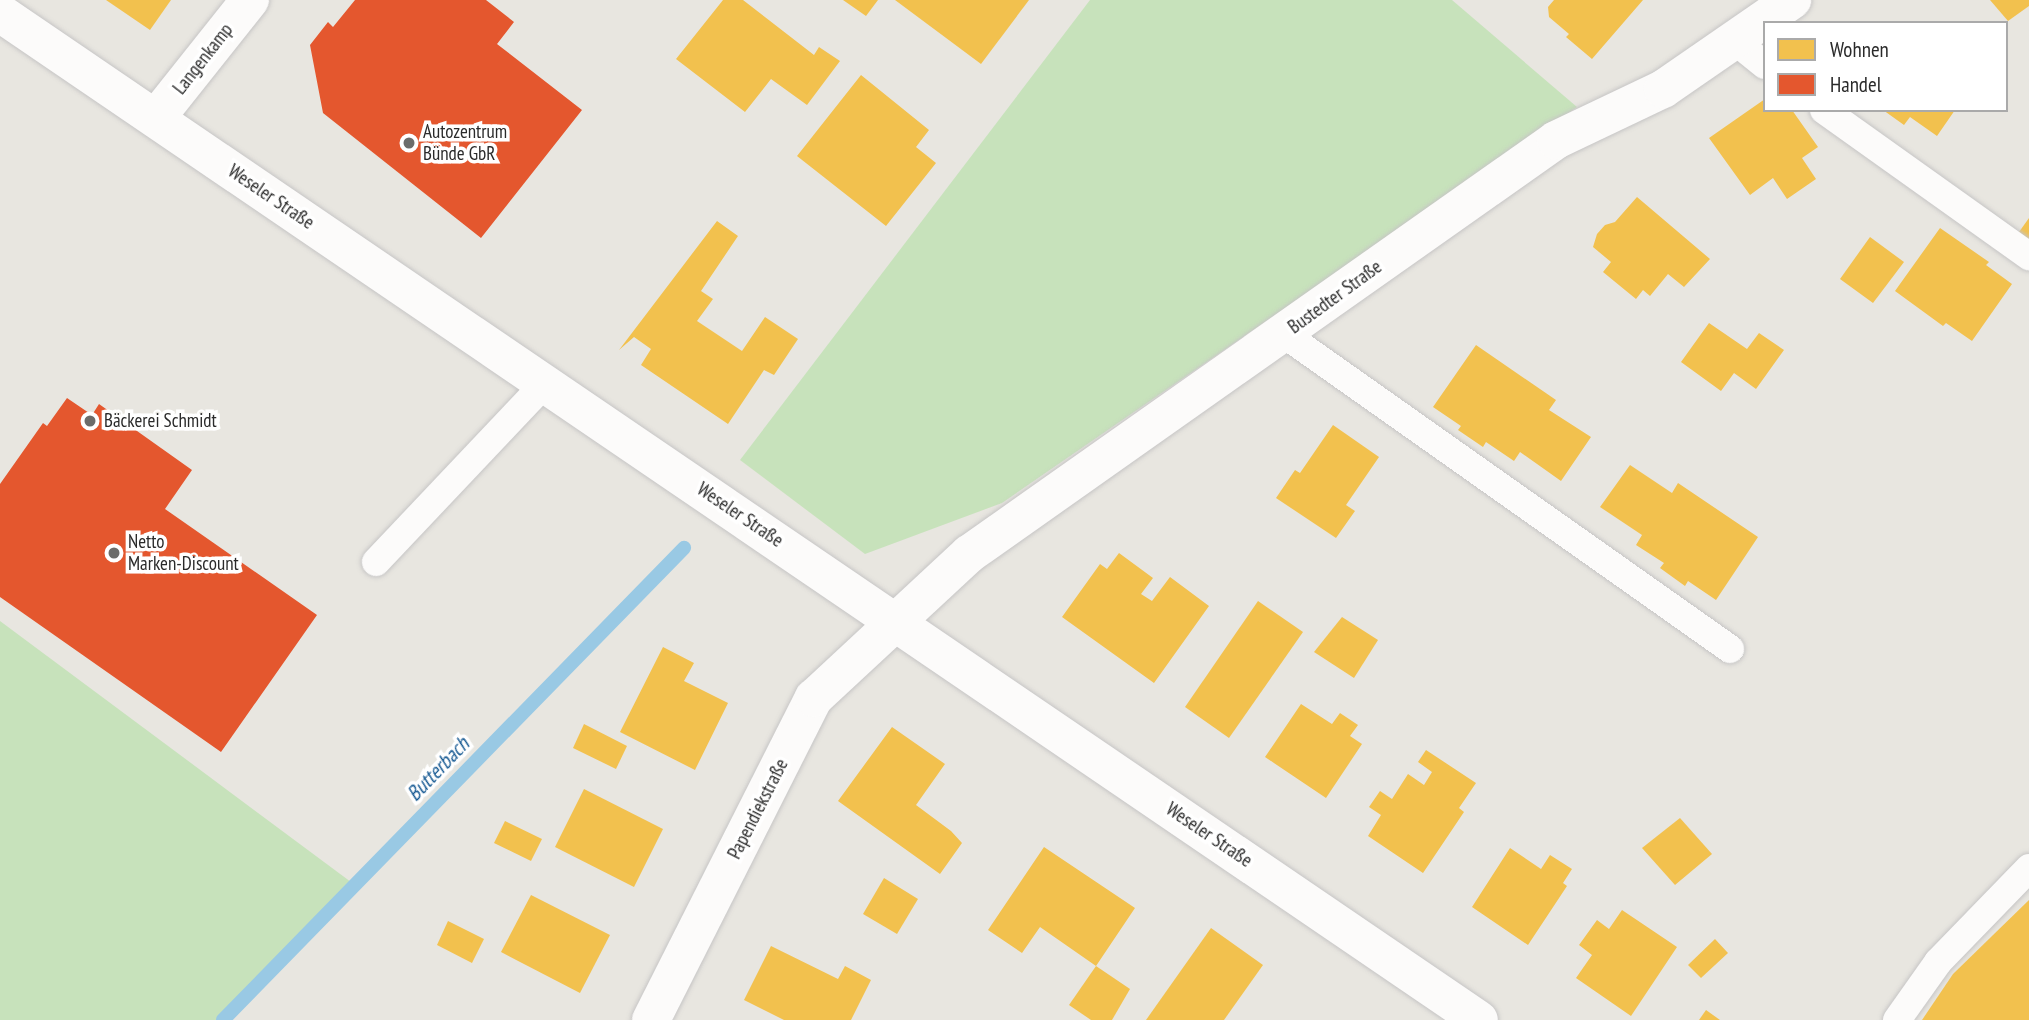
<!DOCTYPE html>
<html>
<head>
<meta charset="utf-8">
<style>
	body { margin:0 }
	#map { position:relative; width:2029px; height:1020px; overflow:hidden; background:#e8e6e0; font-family:"PT Sans Narrow",sans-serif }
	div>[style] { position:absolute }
	.green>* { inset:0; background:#c7e2bb }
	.homes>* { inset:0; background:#f2c14e }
	.shops>* { inset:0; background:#e4572e }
	.stream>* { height:14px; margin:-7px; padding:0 7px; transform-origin:7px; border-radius:7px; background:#99c9e4 }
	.roads { filter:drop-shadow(0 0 2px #c6c5c5) drop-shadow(0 0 2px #c6c5c5) }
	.service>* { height:28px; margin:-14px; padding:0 14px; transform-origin:14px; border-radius:14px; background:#fcfbfa }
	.minor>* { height:38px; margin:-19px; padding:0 19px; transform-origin:19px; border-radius:19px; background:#fcfbfa }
	.tertiary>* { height:38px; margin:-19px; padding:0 19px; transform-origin:19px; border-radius:19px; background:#fcfbfa }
	.dots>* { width:19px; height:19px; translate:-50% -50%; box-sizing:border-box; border:4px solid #fff; border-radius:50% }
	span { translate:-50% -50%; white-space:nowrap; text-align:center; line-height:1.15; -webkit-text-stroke:7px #fff; paint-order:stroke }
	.street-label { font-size:19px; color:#2a2a2a }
	.poi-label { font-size:19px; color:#2a2a2a }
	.left { translate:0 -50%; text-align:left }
	.water-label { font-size:21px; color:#165992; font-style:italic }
	.legend { position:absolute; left:1763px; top:21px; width:245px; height:91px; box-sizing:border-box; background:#fff; border:2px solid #aaa; margin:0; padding:9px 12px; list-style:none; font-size:21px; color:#2a2a2a }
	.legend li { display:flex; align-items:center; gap:14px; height:35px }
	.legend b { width:35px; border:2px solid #aaa }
</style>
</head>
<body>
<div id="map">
	<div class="green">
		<i style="clip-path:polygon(1090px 0,1452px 0,1577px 107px,1002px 503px,865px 554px,740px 460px)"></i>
		<i style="clip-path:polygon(0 621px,355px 885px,221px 1020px,0 1020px)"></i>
	</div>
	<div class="homes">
		<i style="clip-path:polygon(106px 0,171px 0,150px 30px)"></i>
		<i style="clip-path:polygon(723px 0,743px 0,814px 55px,819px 47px,840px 61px,807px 105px,771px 79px,745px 112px,676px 59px)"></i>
		<i style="clip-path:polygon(843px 0,878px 0,866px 16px)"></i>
		<i style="clip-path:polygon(895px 0,1029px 0,981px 64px)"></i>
		<i style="clip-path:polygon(1554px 0,1643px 0,1592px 59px,1566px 37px,1569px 34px,1549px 17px,1548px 7px)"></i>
		<i style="clip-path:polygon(1990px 0,2029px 0,2029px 6px,2008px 21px)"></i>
		<i style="clip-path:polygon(861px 75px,929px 130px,916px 147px,936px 163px,886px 226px,797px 156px)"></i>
		<i style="clip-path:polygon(1765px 99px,1765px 110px,1792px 110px,1818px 147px,1802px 158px,1816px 179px,1787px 199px,1773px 178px,1750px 195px,1709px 138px)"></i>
		<i style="clip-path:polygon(1883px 110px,1955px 110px,1937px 136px,1910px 117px,1904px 125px)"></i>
		<i style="clip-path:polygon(1637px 197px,1710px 259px,1684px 287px,1668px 274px,1650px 296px,1643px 290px,1636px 299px,1603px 272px,1611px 262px,1593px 247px,1597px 234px,1605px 225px,1615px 222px)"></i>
		<i style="clip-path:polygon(2029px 218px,2029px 239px,2019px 232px)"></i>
		<i style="clip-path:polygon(717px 221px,738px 236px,701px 291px,713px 299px,697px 321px,742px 351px,765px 317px,798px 339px,774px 375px,764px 370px,728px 424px,641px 365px,651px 349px,634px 337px,619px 350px)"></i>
		<i style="clip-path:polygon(1940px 228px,1989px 262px,1986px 265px,2012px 284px,1972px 341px,1946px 323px,1943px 326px,1895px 291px)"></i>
		<i style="clip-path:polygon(1870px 237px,1904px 262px,1873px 303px,1840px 279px)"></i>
		<i style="clip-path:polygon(1709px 323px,1747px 349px,1759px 333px,1784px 350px,1756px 389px,1734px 373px,1721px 391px,1681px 362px)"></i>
		<i style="clip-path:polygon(1476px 345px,1556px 400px,1549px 410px,1591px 437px,1561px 481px,1520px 452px,1514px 461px,1486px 442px,1483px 447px,1458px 430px,1461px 426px,1433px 407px)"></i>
		<i style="clip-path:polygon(1333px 425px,1379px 457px,1346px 505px,1355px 511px,1336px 538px,1276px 498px,1295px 470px,1300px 473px)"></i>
		<i style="clip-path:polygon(1630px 465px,1672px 493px,1678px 483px,1758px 537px,1716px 600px,1688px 581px,1685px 586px,1660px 568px,1664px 563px,1636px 545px,1642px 535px,1600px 507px)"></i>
		<i style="clip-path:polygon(1119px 553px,1153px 578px,1141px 594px,1152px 601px,1170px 577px,1209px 606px,1154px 683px,1062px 617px,1100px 564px,1107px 569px)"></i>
		<i style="clip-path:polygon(1258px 601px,1303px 632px,1229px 738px,1185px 707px)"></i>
		<i style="clip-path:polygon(1342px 617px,1378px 640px,1354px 678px,1314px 652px)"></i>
		<i style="clip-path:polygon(663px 647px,694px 663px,684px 681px,728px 703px,695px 770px,620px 732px)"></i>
		<i style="clip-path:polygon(1301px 704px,1332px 724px,1340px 713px,1358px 725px,1350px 736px,1362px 744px,1326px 798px,1265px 757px)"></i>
		<i style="clip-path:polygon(584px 724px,627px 746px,616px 769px,573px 748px)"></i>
		<i style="clip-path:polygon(892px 727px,945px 764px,916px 805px,951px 831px,962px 843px,940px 874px,838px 801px)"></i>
		<i style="clip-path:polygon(1426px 750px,1476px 783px,1459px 808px,1464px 812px,1423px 873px,1368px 836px,1381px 815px,1369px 807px,1380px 791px,1392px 799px,1408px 774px,1424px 785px,1432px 772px,1418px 762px)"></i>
		<i style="clip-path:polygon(584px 789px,663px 829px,634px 887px,555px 847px)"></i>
		<i style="clip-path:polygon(1680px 818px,1712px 854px,1675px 885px,1642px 848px)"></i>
		<i style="clip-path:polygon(505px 821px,542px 839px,531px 861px,494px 843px)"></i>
		<i style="clip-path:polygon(1044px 847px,1135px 908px,1096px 966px,1040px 927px,1022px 953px,988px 930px)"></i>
		<i style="clip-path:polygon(1510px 848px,1541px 869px,1550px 855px,1572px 869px,1563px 883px,1567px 886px,1528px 945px,1472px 907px)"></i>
		<i style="clip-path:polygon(884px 878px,918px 899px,897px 934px,863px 914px)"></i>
		<i style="clip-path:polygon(531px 895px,610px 935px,580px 993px,501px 952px)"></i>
		<i style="clip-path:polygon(2029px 900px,2029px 1020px,1922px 1020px,1953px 974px)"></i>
		<i style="clip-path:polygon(1622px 910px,1677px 947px,1631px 1016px,1576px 978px,1592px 955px,1579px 945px,1597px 920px,1609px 929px)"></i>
		<i style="clip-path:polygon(448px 921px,484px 939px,472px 963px,437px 945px)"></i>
		<i style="clip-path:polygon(1211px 928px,1263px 965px,1224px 1020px,1146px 1020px)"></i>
		<i style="clip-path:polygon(1715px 939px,1728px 953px,1701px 978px,1688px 965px)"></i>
		<i style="clip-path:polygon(771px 946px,838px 979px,845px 966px,871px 980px,851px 1020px,784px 1020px,744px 1000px)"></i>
		<i style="clip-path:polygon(1096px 966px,1130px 989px,1112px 1020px,1091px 1020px,1069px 1005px)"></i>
		<i style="clip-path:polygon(1706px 1010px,1720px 1020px,1699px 1020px)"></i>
	</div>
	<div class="shops">
		<i style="clip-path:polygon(355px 0,486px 0,514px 22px,497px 44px,582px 110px,481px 238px,323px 113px,310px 45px,328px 22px,333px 27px)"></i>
		<i style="clip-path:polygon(67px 398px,92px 415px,99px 404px,192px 470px,165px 509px,317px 615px,221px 752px,0 597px,0 484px,43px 423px,47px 426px)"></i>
	</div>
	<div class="stream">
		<i style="left:223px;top:1020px;width:660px;rotate:-45.68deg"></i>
	</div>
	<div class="roads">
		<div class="service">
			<i style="left:1735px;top:41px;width:38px;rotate:39deg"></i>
			<i style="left:1824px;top:110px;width:252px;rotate:35.5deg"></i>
			<i style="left:1284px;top:334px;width:546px;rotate:35.23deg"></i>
			<i style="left:376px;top:562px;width:246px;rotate:-46.6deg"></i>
			<i style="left:1897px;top:1020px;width:71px;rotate:-54.7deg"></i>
			<i style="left:1938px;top:962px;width:131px;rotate:-45.9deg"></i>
		</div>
		<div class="minor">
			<i style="left:156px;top:118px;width:151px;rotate:-51.5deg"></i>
			<i style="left:651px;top:1020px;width:361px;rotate:-63.2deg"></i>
			<i style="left:814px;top:698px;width:212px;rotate:-42.9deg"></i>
			<i style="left:969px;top:554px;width:718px;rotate:-35.19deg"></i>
			<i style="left:1556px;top:140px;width:119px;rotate:-25.5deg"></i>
			<i style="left:1663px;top:89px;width:157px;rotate:-34.6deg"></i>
		</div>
		<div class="tertiary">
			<i style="left:0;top:13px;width:1789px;rotate:34.25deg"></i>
		</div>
	</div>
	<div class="dots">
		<i style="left:409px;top:143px;background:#6c6c6a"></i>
		<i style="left:90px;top:421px;background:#6c6c6a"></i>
		<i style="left:114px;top:553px;background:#6c6c6a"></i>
	</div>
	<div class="street-label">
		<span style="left:203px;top:59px;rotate:-52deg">Langenkamp</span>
		<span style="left:271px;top:197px;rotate:34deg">Weseler Straße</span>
		<span style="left:1335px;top:297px;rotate:-36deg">Bustedter Straße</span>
		<span style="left:740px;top:515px;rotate:34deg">Weseler Straße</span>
		<span style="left:758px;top:809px;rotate:-63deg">Papendiekstraße</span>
		<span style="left:1209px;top:835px;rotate:34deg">Weseler Straße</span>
	</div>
	<div class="poi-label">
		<span class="left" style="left:423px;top:143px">Autozentrum<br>Bünde GbR</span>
		<span class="left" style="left:104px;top:421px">Bäckerei Schmidt</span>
		<span class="left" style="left:128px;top:553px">Netto<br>Marken-Discount</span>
	</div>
	<div class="water-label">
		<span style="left:438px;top:769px;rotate:-46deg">Butterbach</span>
	</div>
	<ul class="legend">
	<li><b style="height:19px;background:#f2c14e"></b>Wohnen</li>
	<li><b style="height:19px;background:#e4572e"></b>Handel</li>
	</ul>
</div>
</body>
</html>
